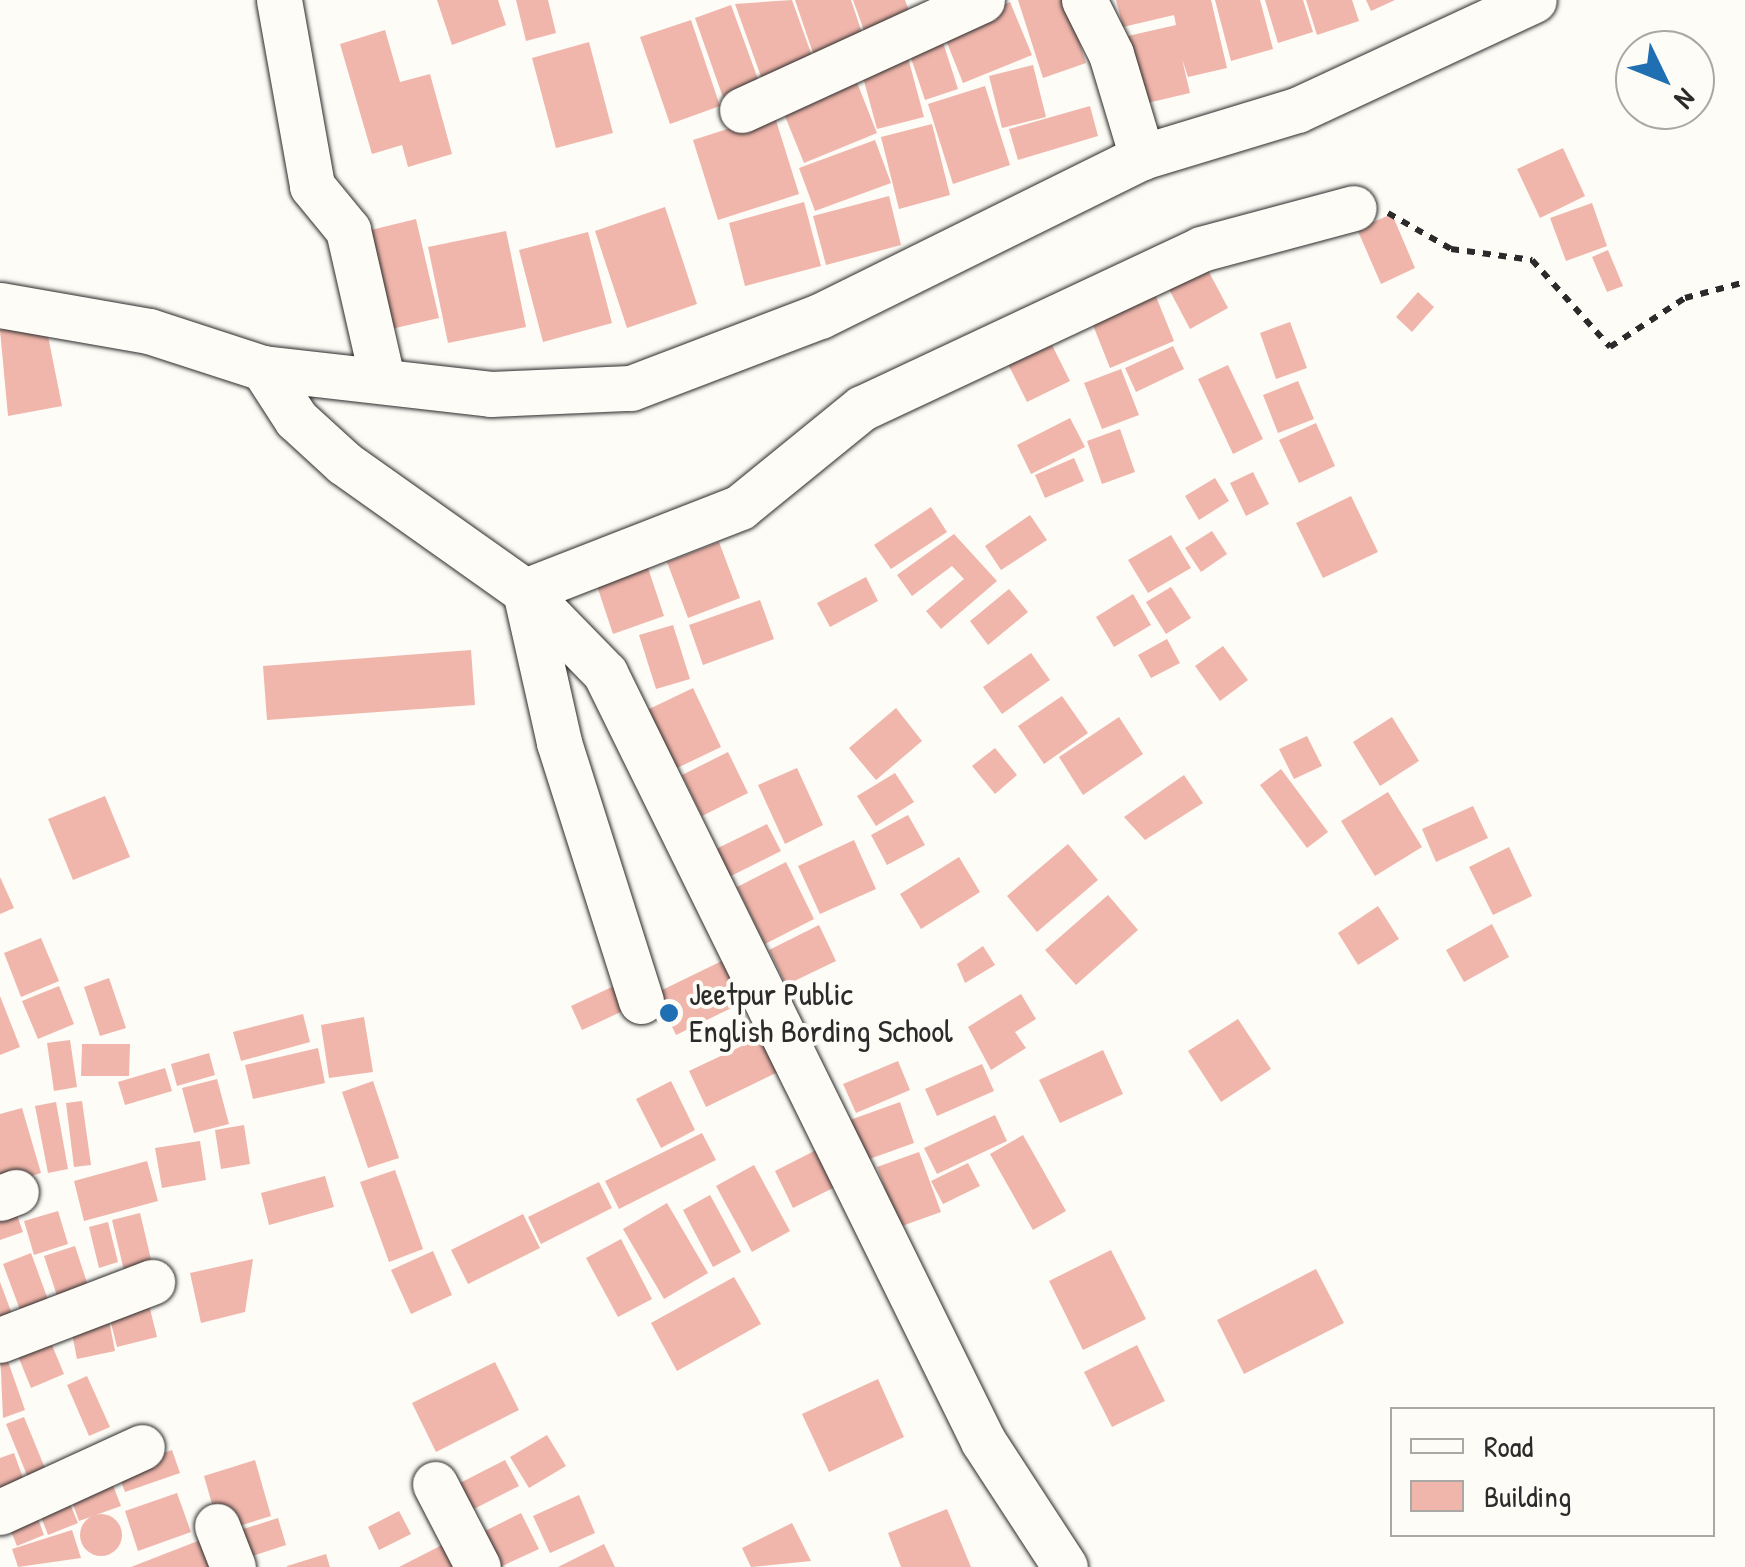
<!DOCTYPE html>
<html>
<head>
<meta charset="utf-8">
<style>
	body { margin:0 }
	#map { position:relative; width:1745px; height:1567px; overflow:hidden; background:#fdfcf7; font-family:"Patrick Hand",sans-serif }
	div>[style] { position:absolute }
	.building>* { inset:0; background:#f0b6ab }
	.round { border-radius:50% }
	.path>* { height:6px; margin-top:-3px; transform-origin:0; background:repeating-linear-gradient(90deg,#2b2b2b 0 8px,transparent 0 16px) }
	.roads { filter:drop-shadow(0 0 2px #2b2b2b) drop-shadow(0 0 2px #2b2b2b) }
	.minor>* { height:45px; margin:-22.5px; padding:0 22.5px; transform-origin:22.5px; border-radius:22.5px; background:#fdfcf7 }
	.dots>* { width:28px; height:28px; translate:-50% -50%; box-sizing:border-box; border:5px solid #fdfcf7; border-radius:50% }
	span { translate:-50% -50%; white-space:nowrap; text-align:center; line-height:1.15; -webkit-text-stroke:8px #fdfcf7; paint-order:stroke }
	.poi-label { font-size:32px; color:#2b2b2b }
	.left { translate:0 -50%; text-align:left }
	.legend { position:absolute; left:1390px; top:1407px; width:325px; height:130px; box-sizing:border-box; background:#fdfcf7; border:2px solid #a9a8a5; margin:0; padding:12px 18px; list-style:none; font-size:30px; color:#2b2b2b }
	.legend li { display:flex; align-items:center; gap:20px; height:50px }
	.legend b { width:50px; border:2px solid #a9a8a5 }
	.north { position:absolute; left:1615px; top:30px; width:100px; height:100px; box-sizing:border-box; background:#fdfcf7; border:2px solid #a9a8a5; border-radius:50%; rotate:133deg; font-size:28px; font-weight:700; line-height:40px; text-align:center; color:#2b2b2b }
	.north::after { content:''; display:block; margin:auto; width:35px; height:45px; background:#1f6fb2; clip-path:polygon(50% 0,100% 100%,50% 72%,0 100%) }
</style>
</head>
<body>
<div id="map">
	<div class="building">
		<i style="clip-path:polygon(437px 0,498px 0,506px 25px,452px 45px)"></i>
		<i style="clip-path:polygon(516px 0,548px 0,556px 33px,526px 41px)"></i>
		<i style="clip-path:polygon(792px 0,816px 67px,764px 85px,735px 4px)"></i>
		<i style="clip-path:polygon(795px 0,851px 0,865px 42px,815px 59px)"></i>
		<i style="clip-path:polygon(853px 0,905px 0,913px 22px,867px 39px)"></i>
		<i style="clip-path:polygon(1018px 0,1066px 0,1086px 63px,1043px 78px)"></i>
		<i style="clip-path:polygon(1116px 0,1211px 0,1227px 68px,1188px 77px,1182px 59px,1190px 93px,1143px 104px,1128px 36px,1176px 25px,1174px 15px,1123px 27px)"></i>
		<i style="clip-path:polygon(1215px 0,1260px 0,1273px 49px,1231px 61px)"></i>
		<i style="clip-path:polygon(1265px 0,1303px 0,1313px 32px,1278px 43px)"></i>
		<i style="clip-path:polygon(1306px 0,1352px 0,1359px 21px,1317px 35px)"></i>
		<i style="clip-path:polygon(1366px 0,1395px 0,1371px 11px)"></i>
		<i style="clip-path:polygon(1010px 2px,1032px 55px,963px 83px,942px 30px)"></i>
		<i style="clip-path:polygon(731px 5px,763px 93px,726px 106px,695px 18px)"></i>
		<i style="clip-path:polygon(691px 20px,720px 106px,670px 124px,640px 37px)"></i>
		<i style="clip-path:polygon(385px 30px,400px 82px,430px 74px,452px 154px,408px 167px,402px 145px,372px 154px,340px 44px)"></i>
		<i style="clip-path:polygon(940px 33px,958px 89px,925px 100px,906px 43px)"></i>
		<i style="clip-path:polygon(589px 42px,613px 133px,556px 148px,532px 58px)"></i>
		<i style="clip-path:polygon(907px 54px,924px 117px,877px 129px,860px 66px)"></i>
		<i style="clip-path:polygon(1033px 65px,1046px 117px,1002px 128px,989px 76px)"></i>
		<i style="clip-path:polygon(852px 70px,877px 133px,804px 163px,778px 99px)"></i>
		<i style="clip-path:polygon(985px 86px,1010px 165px,953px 184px,928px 104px)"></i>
		<i style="clip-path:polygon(1090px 106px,1098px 136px,1018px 160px,1009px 129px)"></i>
		<i style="clip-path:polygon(774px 114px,799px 194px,718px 220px,693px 140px)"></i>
		<i style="clip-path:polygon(932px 124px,950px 195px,899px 209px,881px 137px)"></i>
		<i style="clip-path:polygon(875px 140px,891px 183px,815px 211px,799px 168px)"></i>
		<i style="clip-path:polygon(1563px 148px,1585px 196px,1540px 218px,1517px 169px)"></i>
		<i style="clip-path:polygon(889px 196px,901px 245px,826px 265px,813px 216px)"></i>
		<i style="clip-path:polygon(804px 202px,821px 266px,745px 286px,729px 223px)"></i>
		<i style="clip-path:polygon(1592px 203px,1607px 246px,1566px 261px,1550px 218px)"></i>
		<i style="clip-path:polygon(665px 207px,697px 304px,627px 328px,595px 231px)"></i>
		<i style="clip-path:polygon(1392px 214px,1415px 268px,1381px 284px,1357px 229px)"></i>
		<i style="clip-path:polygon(416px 219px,439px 318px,391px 329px,367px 231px)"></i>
		<i style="clip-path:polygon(506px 231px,526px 327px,448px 343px,428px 247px)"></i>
		<i style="clip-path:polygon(588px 232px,612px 323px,543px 342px,519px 250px)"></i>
		<i style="clip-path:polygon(1608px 250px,1623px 286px,1607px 292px,1592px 257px)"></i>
		<i style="clip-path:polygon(1201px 257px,1228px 308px,1190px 329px,1163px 278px)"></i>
		<i style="clip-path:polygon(1418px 292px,1434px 307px,1412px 332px,1396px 317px)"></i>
		<i style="clip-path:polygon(1155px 294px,1174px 341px,1110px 368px,1091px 320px)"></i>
		<i style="clip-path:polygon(45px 321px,62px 406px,8px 416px,0 330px)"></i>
		<i style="clip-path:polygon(1290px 322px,1307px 368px,1276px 379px,1260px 333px)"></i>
		<i style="clip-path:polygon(1048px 337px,1070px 381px,1027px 402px,1005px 358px)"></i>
		<i style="clip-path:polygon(1173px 346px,1184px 369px,1136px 392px,1125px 368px)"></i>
		<i style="clip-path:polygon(1228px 365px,1263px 439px,1233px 454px,1198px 379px)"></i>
		<i style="clip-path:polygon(1121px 369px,1139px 415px,1102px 429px,1084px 383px)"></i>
		<i style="clip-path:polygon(1298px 381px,1314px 419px,1278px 433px,1263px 395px)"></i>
		<i style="clip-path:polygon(1070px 418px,1085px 447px,1031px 474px,1017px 445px)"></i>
		<i style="clip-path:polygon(1316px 423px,1335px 466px,1299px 483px,1279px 440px)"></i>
		<i style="clip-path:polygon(1120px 429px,1135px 472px,1102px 484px,1087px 441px)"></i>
		<i style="clip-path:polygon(1074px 458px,1084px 481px,1045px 498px,1035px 475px)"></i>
		<i style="clip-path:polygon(1253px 472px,1269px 504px,1246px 516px,1230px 483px)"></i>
		<i style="clip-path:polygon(1215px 478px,1229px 501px,1199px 520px,1185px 496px)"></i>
		<i style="clip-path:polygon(1351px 496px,1378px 552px,1323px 578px,1296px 523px)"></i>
		<i style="clip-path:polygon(931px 507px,947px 532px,891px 569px,874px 545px)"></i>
		<i style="clip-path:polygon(1030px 515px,1047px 540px,1001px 570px,985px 546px)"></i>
		<i style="clip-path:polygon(1212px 531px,1227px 554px,1201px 572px,1185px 548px)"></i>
		<i style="clip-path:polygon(954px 534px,997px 581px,941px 629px,926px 611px,964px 579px,952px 566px,912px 596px,897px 575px)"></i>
		<i style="clip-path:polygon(1171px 535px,1191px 568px,1148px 593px,1128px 560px)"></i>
		<i style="clip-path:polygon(719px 542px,740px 598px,688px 618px,667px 562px)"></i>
		<i style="clip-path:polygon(643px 553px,664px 616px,613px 634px,592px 571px)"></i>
		<i style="clip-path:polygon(866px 577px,878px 601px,830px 627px,817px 603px)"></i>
		<i style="clip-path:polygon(1171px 587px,1191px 618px,1166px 634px,1146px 602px)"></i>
		<i style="clip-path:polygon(1009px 589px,1028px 612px,988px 645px,970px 621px)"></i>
		<i style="clip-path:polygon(1133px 594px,1151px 625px,1114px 647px,1096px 617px)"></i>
		<i style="clip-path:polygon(760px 600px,774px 639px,703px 665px,689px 625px)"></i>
		<i style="clip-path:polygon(673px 625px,690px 679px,656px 689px,639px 635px)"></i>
		<i style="clip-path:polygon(1167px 639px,1180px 663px,1151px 678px,1138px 655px)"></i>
		<i style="clip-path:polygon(1223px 646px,1248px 680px,1220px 701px,1195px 666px)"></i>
		<i style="clip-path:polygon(471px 650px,475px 705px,267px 720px,263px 666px)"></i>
		<i style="clip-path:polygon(1031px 653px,1050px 680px,1002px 714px,983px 687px)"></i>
		<i style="clip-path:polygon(693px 688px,721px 747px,675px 769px,647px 710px)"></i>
		<i style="clip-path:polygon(1062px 696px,1088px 733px,1044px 764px,1018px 726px)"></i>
		<i style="clip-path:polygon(896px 708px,922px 741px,876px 780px,849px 748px)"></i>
		<i style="clip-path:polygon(1119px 717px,1143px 754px,1083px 795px,1059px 757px)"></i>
		<i style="clip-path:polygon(1392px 717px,1419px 761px,1380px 786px,1353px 742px)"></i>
		<i style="clip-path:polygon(1307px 736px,1322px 766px,1294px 779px,1279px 749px)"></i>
		<i style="clip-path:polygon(995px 748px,1017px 775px,995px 794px,972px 766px)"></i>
		<i style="clip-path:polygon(728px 752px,748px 793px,702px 816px,682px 775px)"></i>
		<i style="clip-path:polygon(797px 768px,823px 825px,785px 844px,758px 785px)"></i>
		<i style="clip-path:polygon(1281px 769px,1328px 832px,1307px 848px,1260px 785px)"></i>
		<i style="clip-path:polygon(895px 773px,914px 802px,876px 826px,857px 796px)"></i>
		<i style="clip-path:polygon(1184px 775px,1203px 803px,1145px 840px,1124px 817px)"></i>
		<i style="clip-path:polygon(1388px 792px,1422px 847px,1375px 876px,1341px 821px)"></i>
		<i style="clip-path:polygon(105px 796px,130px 857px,73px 880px,48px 819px)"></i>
		<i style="clip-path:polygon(1473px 806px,1488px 838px,1436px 862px,1422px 829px)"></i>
		<i style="clip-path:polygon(908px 815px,925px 845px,887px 865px,871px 835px)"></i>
		<i style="clip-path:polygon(767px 824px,781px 851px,729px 877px,716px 849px)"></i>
		<i style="clip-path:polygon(854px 840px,876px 889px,820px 914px,798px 866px)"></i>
		<i style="clip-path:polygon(1068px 844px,1098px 880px,1037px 932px,1007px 896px)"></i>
		<i style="clip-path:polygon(1509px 847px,1532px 896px,1493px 915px,1469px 867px)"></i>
		<i style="clip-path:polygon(959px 857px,980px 892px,921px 929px,900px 894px)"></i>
		<i style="clip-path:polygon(786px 862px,814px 919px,765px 944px,737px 887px)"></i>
		<i style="clip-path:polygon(0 877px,14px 908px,0 914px)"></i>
		<i style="clip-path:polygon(1108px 895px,1138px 930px,1076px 985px,1045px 950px)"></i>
		<i style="clip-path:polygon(1378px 906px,1399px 939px,1358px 965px,1338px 933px)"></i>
		<i style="clip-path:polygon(1492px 924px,1509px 957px,1464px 982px,1446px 950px)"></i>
		<i style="clip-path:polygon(819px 925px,836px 961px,786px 985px,769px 950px)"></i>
		<i style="clip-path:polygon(41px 938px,59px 981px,21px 997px,4px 953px)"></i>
		<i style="clip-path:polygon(983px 946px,995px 965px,965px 983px,957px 964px)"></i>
		<i style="clip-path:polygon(734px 955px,754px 997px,676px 1035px,656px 993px)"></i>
		<i style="clip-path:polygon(109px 978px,126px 1028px,100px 1036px,84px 987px)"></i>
		<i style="clip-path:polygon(627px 980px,638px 1004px,582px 1030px,571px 1006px)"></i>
		<i style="clip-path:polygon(59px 986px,74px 1024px,38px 1039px,22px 1001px)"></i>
		<i style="clip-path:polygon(1021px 994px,1036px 1019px,1015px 1032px,1026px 1048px,991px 1070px,968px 1027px)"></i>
		<i style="clip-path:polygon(0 996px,20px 1047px,0 1055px)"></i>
		<i style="clip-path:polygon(303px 1014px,310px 1042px,241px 1061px,233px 1032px)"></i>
		<i style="clip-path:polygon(364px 1017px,373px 1072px,329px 1078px,321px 1025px)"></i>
		<i style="clip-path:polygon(1238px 1019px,1271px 1069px,1221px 1102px,1188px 1051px)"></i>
		<i style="clip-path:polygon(767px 1034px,784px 1069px,706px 1107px,689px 1071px)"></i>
		<i style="clip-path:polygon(70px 1040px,77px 1087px,54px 1091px,47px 1043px)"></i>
		<i style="clip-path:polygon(82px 1044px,130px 1044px,129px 1076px,81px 1076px)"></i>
		<i style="clip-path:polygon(318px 1048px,325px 1083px,253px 1099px,245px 1065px)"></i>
		<i style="clip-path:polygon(1103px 1050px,1123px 1094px,1060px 1123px,1039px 1080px)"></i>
		<i style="clip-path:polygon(209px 1053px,215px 1075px,177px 1086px,171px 1064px)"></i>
		<i style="clip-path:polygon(898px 1061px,910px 1090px,856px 1113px,843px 1084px)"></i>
		<i style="clip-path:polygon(982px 1064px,994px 1091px,937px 1116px,925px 1089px)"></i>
		<i style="clip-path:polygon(165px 1068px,172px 1091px,125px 1105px,118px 1082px)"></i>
		<i style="clip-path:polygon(217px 1079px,229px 1124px,194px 1133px,182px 1088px)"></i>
		<i style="clip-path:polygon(373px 1081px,399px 1158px,368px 1168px,342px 1092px)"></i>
		<i style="clip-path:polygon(671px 1081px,695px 1130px,661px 1148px,636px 1099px)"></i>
		<i style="clip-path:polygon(82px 1101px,91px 1165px,74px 1167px,66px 1103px)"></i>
		<i style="clip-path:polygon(56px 1102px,68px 1169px,48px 1173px,35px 1106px)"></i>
		<i style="clip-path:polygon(900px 1102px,914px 1143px,864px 1161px,850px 1120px)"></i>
		<i style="clip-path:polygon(22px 1108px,41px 1173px,0 1186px,0 1114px)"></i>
		<i style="clip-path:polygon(995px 1115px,1007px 1141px,937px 1174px,924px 1148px)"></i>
		<i style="clip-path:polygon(244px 1125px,250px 1164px,221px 1169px,215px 1130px)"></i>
		<i style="clip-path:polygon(702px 1133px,716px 1160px,619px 1209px,605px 1181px)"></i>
		<i style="clip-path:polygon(1023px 1135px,1066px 1211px,1033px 1230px,990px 1154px)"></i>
		<i style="clip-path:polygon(200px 1141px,206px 1180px,162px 1188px,155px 1148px)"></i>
		<i style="clip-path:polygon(824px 1146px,843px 1183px,793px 1208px,775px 1171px)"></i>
		<i style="clip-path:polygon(919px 1152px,941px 1212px,899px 1227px,877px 1167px)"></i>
		<i style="clip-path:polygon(147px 1161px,158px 1201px,84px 1221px,74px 1181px)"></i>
		<i style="clip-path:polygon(968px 1163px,980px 1186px,943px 1204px,931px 1181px)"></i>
		<i style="clip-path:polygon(754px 1165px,790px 1231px,752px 1252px,716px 1186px)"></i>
		<i style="clip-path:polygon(395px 1170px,423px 1249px,389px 1262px,360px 1182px)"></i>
		<i style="clip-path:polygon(325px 1176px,334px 1207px,269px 1225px,261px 1193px)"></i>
		<i style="clip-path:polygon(599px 1182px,612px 1208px,541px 1244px,528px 1217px)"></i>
		<i style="clip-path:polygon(710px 1195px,741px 1252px,713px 1267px,683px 1210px)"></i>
		<i style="clip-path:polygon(667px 1203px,708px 1273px,664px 1299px,623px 1229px)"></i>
		<i style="clip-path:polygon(13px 1204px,23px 1232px,0 1240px,0 1209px)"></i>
		<i style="clip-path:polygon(58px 1211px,68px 1244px,34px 1255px,24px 1221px)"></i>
		<i style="clip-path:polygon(140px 1213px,154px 1272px,126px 1279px,112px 1220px)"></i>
		<i style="clip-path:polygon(523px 1214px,540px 1248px,468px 1284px,451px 1250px)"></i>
		<i style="clip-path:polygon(108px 1222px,118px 1262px,99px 1268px,89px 1227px)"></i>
		<i style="clip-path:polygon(621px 1239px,652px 1299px,618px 1317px,586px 1258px)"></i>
		<i style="clip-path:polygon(75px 1246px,91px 1295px,60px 1305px,44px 1256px)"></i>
		<i style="clip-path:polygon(1111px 1250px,1146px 1319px,1083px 1350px,1049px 1281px)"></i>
		<i style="clip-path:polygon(433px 1251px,452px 1295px,411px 1314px,391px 1270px)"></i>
		<i style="clip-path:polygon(31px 1253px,51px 1308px,23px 1318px,3px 1264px)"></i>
		<i style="clip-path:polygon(253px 1259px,245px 1312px,201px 1323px,190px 1273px)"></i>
		<i style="clip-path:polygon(1316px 1269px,1344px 1323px,1244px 1374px,1217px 1320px)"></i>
		<i style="clip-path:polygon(734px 1277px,761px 1324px,677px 1371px,651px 1323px)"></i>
		<i style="clip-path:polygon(0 1282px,15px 1322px,0 1328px)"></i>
		<i style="clip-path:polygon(148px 1301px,157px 1337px,117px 1347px,108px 1311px)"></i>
		<i style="clip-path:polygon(108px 1315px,115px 1351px,77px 1359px,70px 1323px)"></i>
		<i style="clip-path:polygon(47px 1333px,64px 1374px,31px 1388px,14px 1346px)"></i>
		<i style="clip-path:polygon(1137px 1345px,1165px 1401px,1112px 1427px,1084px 1372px)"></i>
		<i style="clip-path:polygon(4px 1350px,25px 1410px,3px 1418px,0 1351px)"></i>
		<i style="clip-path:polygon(495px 1362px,519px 1410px,436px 1452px,412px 1403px)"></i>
		<i style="clip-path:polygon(87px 1376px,110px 1427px,89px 1436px,67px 1385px)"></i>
		<i style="clip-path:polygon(878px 1379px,904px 1437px,829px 1472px,802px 1414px)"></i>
		<i style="clip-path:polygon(24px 1417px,49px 1478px,31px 1485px,6px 1424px)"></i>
		<i style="clip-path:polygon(547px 1435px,566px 1466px,529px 1488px,510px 1457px)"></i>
		<i style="clip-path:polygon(172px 1450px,180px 1473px,125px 1492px,117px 1470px)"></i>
		<i style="clip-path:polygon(14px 1453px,27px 1489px,0 1499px,0 1458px)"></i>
		<i style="clip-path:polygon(255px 1460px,271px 1516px,220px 1532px,204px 1476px)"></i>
		<i style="clip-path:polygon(505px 1460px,519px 1486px,470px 1511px,456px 1485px)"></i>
		<i style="clip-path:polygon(109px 1475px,121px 1506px,79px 1521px,68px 1490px)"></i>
		<i style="clip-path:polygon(177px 1493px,191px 1532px,138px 1551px,125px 1511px)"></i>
		<i style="clip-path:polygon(66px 1494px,78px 1523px,48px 1535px,37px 1506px)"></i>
		<i style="clip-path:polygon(579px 1495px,595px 1533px,550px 1553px,533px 1516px)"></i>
		<i style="clip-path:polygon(34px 1508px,44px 1535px,17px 1546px,6px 1519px)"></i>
		<i style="clip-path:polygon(947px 1509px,971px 1567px,901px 1567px,888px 1533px)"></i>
		<i style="clip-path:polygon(399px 1511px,411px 1534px,379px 1550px,368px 1527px)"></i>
		<i style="clip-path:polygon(521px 1513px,539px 1549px,500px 1567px,483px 1532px)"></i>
		<i class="round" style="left:80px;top:1514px;width:42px;height:42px"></i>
		<i style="clip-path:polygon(278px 1518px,286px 1545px,240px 1560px,231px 1533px)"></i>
		<i style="clip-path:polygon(792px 1523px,811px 1561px,751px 1567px,742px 1548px)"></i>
		<i style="clip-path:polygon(72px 1530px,81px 1558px,18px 1567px,12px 1549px)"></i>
		<i style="clip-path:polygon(203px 1539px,213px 1567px,131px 1567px)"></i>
		<i style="clip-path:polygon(446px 1543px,458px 1567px,399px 1567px)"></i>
		<i style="clip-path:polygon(604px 1544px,615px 1567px,558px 1567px)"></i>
		<i style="clip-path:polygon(326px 1554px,330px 1567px,287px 1567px,287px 1566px)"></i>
	</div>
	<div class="path">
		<i style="left:1388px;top:213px;width:73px;rotate:29.7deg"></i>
		<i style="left:1451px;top:249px;width:82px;rotate:7.7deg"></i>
		<i style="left:1532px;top:260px;width:117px;rotate:48.1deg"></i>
		<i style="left:1610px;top:347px;width:90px;rotate:-33.2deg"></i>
		<i style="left:1685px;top:298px;width:62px;rotate:-14.9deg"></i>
	</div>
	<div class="roads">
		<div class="minor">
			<i style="left:279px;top:0;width:189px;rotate:79.9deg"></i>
			<i style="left:312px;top:186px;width:57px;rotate:50.7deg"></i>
			<i style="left:348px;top:230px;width:148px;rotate:77.1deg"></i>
			<i style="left:1084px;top:0;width:60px;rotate:63.4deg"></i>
			<i style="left:1111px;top:54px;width:108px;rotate:73.2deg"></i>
			<i style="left:742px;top:110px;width:264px;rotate:-24.6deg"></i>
			<i style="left:0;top:305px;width:151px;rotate:9.9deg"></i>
			<i style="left:149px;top:331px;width:120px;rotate:18deg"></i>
			<i style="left:263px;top:368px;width:229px;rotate:6.5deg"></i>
			<i style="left:491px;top:394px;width:140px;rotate:-2.5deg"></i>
			<i style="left:631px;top:388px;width:202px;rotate:-20.9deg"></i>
			<i style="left:820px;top:316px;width:359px;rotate:-26.3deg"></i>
			<i style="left:1142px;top:157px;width:162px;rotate:-16.9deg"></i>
			<i style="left:1297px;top:110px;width:261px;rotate:-24.9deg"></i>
			<i style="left:263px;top:368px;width:61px;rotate:57.1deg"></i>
			<i style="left:296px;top:419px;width:65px;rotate:42.5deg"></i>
			<i style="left:344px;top:463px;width:222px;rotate:35.3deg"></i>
			<i style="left:525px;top:591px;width:115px;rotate:45.7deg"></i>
			<i style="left:605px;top:673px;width:856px;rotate:63.79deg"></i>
			<i style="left:983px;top:1441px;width:150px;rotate:56.9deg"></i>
			<i style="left:641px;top:1001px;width:272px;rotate:-107.6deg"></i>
			<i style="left:559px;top:742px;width:155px;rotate:-102.7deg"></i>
			<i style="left:525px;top:591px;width:231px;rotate:-21.3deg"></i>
			<i style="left:740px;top:507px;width:157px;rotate:-39.1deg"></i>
			<i style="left:862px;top:408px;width:374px;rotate:-25.1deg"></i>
			<i style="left:1201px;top:249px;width:158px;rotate:-15deg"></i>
			<i style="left:0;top:1198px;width:17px;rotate:-21deg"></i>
			<i style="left:0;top:1340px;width:163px;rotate:-20.9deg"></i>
			<i style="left:435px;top:1484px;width:93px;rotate:62.6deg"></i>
			<i style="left:0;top:1512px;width:156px;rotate:-24.6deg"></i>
			<i style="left:217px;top:1526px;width:44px;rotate:68.7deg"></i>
		</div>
	</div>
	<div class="dots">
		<i style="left:669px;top:1013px;background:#1f6fb2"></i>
	</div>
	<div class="poi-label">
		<span class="left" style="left:689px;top:1013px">Jeetpur Public<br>English Bording School</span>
	</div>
	<ul class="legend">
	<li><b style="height:12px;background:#fdfcf7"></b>Road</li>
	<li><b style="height:28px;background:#f0b6ab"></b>Building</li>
	</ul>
	<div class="north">N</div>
</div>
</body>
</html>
